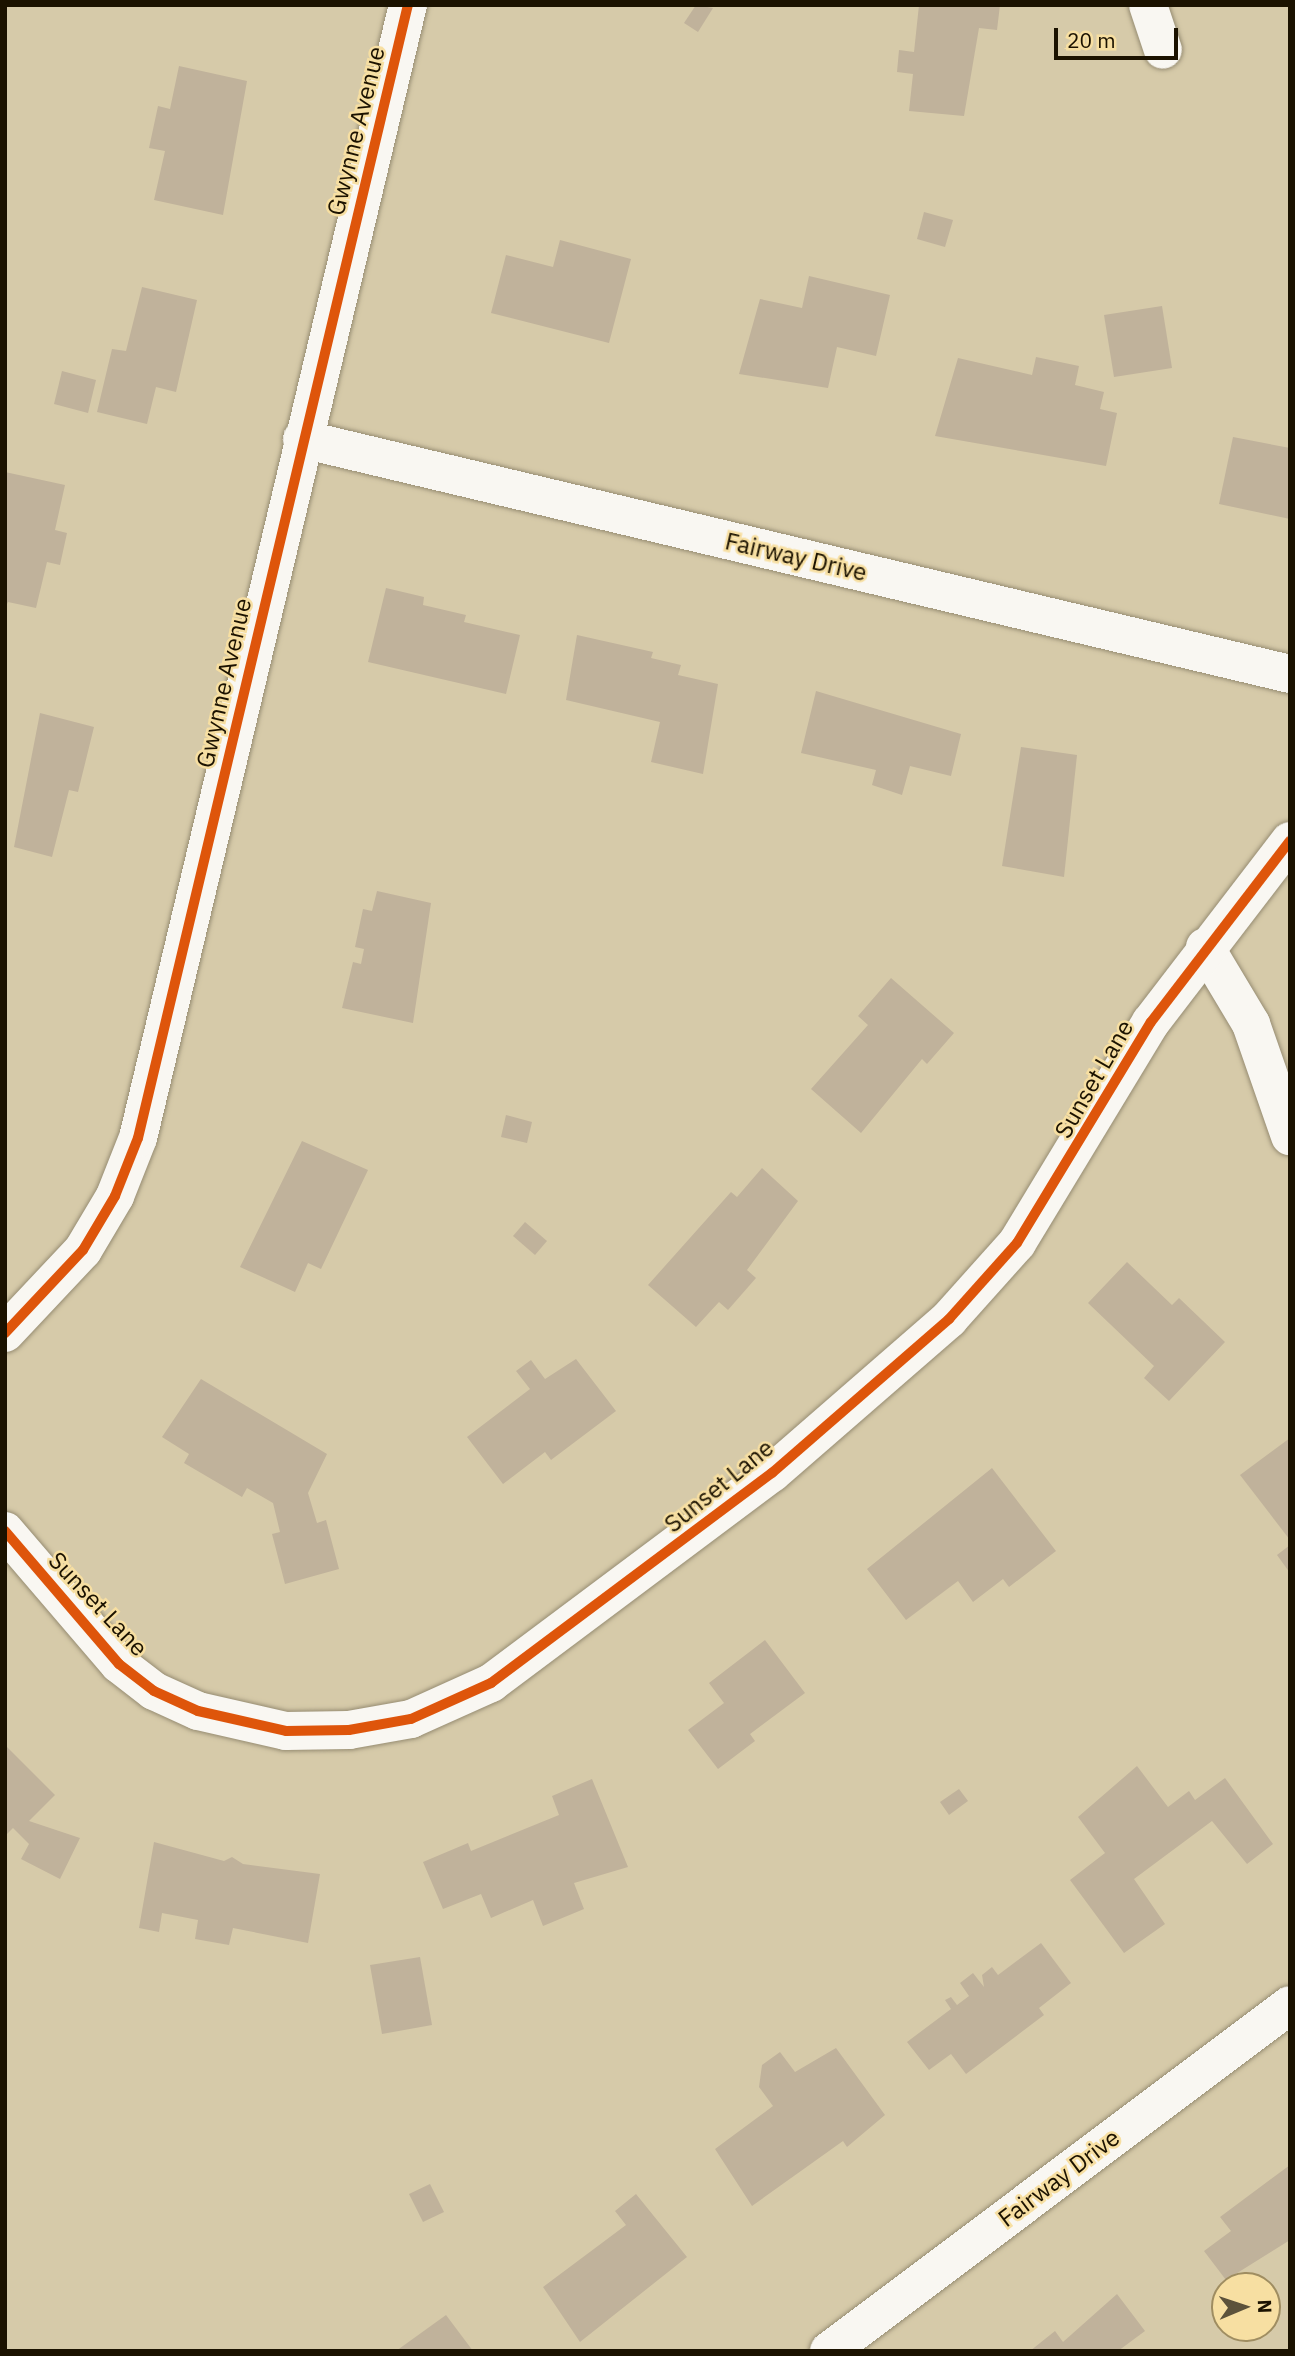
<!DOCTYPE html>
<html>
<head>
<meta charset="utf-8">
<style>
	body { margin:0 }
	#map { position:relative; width:1295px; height:2356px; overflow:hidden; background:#d6caa9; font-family:"IBM Plex Sans",sans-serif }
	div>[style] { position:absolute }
	.building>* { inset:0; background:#c0b29b }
	.roads { filter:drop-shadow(0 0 2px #968c72) drop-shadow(0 0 2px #968c72) }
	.minor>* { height:38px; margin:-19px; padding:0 19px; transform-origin:19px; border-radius:19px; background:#f9f7f2 }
	.cycleway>* { height:10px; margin:-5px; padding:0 5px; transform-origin:5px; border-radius:5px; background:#de550b }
	span { translate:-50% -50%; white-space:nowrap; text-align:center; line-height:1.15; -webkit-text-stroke:5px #f7dfa2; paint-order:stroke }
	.street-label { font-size:24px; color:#1b1200 }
	.frame { position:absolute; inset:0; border:7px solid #1b1200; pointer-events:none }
	.north { position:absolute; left:1211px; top:2272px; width:70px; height:70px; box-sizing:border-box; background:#f7dfa2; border:2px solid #9f8d61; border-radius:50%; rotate:88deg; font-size:19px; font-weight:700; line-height:28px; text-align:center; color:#1b1200 }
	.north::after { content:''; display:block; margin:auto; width:24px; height:32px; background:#5c523b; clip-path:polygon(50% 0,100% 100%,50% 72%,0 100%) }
	.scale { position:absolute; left:1054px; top:28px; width:124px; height:32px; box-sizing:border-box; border:4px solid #1b1200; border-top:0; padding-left:9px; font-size:21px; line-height:24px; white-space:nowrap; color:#1b1200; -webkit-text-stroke:5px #f7dfa2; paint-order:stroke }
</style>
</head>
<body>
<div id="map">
	<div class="building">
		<i style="clip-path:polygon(696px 5px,713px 8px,698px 32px,684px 23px)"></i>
		<i style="clip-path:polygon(919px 5px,1000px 5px,997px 30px,979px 28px,964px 116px,909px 111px,913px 74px,897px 72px,899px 50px,914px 52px)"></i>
		<i style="clip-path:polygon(179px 66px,247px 81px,223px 215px,154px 200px,165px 151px,149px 148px,158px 106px,170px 109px)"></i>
		<i style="clip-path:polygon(924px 212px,953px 220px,945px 247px,917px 239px)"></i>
		<i style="clip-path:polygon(560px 240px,631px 259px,609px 343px,491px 313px,506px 255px,553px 267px)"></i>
		<i style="clip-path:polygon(809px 276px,890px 295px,876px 356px,837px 347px,828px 388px,739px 374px,760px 299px,802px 308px)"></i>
		<i style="clip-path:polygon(142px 287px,197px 300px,176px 392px,156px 387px,147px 424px,97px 412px,112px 349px,126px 351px)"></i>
		<i style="clip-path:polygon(1162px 306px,1172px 368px,1114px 377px,1104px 315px)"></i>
		<i style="clip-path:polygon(1036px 357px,1079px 366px,1075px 385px,1104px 392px,1100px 409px,1117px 413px,1106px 466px,935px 436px,958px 358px,1032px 375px)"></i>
		<i style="clip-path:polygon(62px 371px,96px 380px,88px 413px,54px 404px)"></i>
		<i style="clip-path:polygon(1233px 437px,1290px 448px,1290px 519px,1219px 504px)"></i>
		<i style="clip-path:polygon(5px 472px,65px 485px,55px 530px,67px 533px,60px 565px,47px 562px,36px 608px,8px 602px,5px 608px)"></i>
		<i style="clip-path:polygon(386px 588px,424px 597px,423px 605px,466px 615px,464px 622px,520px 635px,506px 694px,368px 662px)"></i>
		<i style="clip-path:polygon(577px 635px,653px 652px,651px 658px,681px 665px,678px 675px,718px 684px,703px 774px,651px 762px,660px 722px,566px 700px)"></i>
		<i style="clip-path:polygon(816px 691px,961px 734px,951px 776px,910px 766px,902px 795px,872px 785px,876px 770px,801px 753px)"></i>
		<i style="clip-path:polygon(40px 713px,94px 727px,78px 792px,69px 790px,52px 857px,14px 847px)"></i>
		<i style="clip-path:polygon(1021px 747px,1077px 755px,1064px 877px,1002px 866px)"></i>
		<i style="clip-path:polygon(377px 891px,431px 903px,413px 1023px,342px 1008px,353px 962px,361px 964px,364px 949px,355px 947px,363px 909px,372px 911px)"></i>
		<i style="clip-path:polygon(891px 978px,954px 1033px,927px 1064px,922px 1059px,861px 1133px,811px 1089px,868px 1025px,858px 1016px)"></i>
		<i style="clip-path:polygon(506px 1115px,532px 1122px,527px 1143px,501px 1137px)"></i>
		<i style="clip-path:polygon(302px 1141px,368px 1170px,321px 1269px,308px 1263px,295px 1292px,240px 1267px)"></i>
		<i style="clip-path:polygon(762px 1168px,798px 1201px,747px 1270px,756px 1278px,728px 1310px,719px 1302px,696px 1327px,648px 1285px,731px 1192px,737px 1197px)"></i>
		<i style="clip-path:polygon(525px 1222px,547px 1241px,535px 1255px,513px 1236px)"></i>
		<i style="clip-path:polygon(1127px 1262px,1172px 1305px,1179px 1298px,1225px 1342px,1169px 1401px,1144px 1378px,1154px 1366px,1088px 1303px)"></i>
		<i style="clip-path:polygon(576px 1359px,616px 1411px,551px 1460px,545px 1452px,503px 1484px,467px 1437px,530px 1389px,516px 1371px,531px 1360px,545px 1379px)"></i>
		<i style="clip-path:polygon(201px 1379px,327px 1454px,308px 1493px,317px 1523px,326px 1520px,339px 1569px,285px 1584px,272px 1534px,280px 1532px,273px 1503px,247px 1488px,242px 1497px,184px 1463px,189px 1454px,162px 1437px)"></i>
		<i style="clip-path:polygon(1290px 1438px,1290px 1540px,1240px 1475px)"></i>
		<i style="clip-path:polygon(992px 1468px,1056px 1551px,1009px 1587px,1003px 1579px,973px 1602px,958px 1581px,906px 1620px,867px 1569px)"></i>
		<i style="clip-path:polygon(1290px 1545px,1290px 1573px,1277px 1555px)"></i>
		<i style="clip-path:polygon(765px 1640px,805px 1693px,750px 1734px,755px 1741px,718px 1769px,688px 1730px,724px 1703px,709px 1683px)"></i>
		<i style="clip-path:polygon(5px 1745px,55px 1795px,29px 1821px,80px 1838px,60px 1879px,21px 1859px,29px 1844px,13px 1828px,5px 1836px)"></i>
		<i style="clip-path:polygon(1137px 1766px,1168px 1807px,1189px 1791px,1195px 1800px,1225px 1778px,1273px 1844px,1247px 1864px,1212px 1821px,1134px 1879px,1165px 1924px,1124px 1953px,1070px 1880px,1105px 1853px,1078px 1817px)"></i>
		<i style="clip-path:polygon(592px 1779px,628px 1867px,574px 1883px,584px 1909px,543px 1926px,533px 1900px,491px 1918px,481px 1894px,443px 1909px,423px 1862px,468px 1843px,471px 1851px,559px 1815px,552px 1796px)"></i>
		<i style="clip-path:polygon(959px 1789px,968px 1801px,949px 1815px,940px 1802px)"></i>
		<i style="clip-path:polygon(154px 1842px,224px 1861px,232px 1857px,243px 1864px,320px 1874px,308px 1943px,233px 1928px,229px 1945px,195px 1939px,198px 1920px,162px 1913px,159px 1932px,139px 1928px)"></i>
		<i style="clip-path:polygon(1041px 1943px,1071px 1983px,1039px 2008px,1044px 2015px,966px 2074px,951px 2054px,929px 2070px,907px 2042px,951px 2009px,945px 2000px,951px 1997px,957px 2005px,969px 1996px,960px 1983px,973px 1973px,984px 1987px,982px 1975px,992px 1967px,998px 1975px)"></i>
		<i style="clip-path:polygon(420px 1957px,432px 2025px,382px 2034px,370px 1965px)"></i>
		<i style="clip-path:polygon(836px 2048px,885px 2115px,847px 2147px,843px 2141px,752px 2206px,715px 2149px,773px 2106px,759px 2087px,762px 2065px,780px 2052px,795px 2072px)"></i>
		<i style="clip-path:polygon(1290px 2165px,1290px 2240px,1226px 2280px,1204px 2251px,1231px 2231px,1220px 2217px)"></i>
		<i style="clip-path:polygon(430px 2184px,444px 2212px,423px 2222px,409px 2194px)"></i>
		<i style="clip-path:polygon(636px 2194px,687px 2257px,580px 2342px,543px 2287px,626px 2225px,615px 2211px)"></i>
		<i style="clip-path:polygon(1117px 2294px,1145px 2331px,1118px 2351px,1030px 2351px,1055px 2331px,1063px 2342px)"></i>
		<i style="clip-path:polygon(446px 2315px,473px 2351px,396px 2351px)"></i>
	</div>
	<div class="roads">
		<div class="minor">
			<i style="left:1148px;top:5px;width:47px;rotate:71.6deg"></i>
			<i style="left:302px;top:439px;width:1016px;rotate:13.38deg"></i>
			<i style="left:1205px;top:947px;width:90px;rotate:59.1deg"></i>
			<i style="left:1251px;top:1024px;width:119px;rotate:70.8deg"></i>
			<i style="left:5px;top:1333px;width:114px;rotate:-46.8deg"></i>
			<i style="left:83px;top:1250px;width:63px;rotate:-59.3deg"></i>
			<i style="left:115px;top:1196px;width:62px;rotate:-68.4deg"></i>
			<i style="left:138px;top:1138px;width:1165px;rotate:-76.6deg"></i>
			<i style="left:5px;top:1531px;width:175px;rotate:49.4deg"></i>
			<i style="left:119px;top:1664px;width:44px;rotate:37.6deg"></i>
			<i style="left:154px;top:1691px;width:48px;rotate:24.4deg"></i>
			<i style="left:198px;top:1711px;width:90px;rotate:12.8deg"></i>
			<i style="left:286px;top:1731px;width:63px;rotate:-0.9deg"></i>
			<i style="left:349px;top:1730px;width:63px;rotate:-10.1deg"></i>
			<i style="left:411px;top:1719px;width:88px;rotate:-24.2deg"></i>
			<i style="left:491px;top:1683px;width:351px;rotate:-36.8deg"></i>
			<i style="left:772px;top:1473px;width:235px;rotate:-41deg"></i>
			<i style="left:949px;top:1319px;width:102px;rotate:-48.2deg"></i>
			<i style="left:1017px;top:1243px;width:258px;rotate:-58.8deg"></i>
			<i style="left:1151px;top:1022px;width:228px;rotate:-52.5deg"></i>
			<i style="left:829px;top:2351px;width:576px;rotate:-36.89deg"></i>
		</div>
	</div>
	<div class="cycleway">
		<i style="left:5px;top:1333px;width:114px;rotate:-46.8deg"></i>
		<i style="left:83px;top:1250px;width:63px;rotate:-59.3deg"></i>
		<i style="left:115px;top:1196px;width:62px;rotate:-68.4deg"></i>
		<i style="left:138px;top:1138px;width:1165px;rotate:-76.6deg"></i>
		<i style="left:5px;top:1531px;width:175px;rotate:49.4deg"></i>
		<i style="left:119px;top:1664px;width:44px;rotate:37.6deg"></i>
		<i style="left:154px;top:1691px;width:48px;rotate:24.4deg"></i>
		<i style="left:198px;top:1711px;width:90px;rotate:12.8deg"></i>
		<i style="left:286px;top:1731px;width:63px;rotate:-0.9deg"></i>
		<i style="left:349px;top:1730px;width:63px;rotate:-10.1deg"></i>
		<i style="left:411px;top:1719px;width:88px;rotate:-24.2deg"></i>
		<i style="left:491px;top:1683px;width:351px;rotate:-36.8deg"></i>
		<i style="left:772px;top:1473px;width:235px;rotate:-41deg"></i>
		<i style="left:949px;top:1319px;width:102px;rotate:-48.2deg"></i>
		<i style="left:1017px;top:1243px;width:258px;rotate:-58.8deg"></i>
		<i style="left:1151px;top:1022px;width:228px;rotate:-52.5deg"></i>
	</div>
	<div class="street-label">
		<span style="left:356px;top:131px;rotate:-76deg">Gwynne Avenue</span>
		<span style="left:796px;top:557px;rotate:13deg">Fairway Drive</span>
		<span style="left:224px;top:683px;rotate:-77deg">Gwynne Avenue</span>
		<span style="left:1094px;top:1079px;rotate:-60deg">Sunset Lane</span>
		<span style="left:719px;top:1486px;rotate:-39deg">Sunset Lane</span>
		<span style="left:98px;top:1604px;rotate:47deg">Sunset Lane</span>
		<span style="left:1059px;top:2178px;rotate:-37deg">Fairway Drive</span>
	</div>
	<div class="frame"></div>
	<div class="north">N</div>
	<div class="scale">20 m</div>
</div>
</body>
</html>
